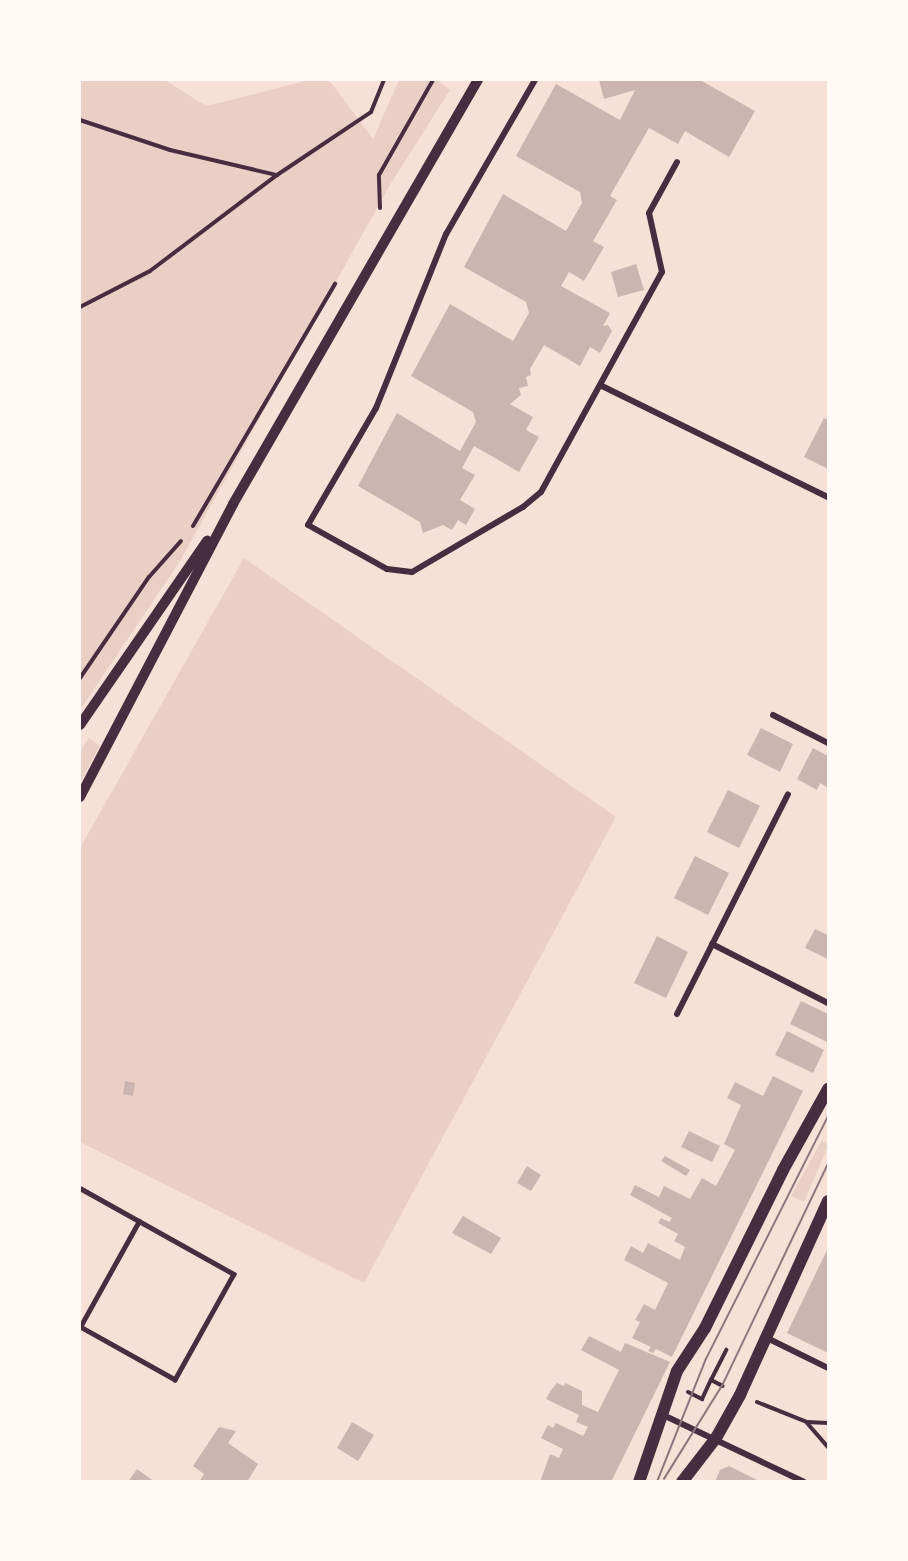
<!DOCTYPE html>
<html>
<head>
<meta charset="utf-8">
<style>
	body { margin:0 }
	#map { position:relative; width:908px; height:1561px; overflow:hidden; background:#f7e1d7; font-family:"Archivo Narrow",sans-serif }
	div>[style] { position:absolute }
	.green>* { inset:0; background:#ebcfc5 }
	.building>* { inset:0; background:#ccb4b1 }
	.path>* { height:4px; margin:-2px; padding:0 2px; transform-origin:2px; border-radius:2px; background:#4a2c40 }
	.service>* { height:4.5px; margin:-2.25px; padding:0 2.25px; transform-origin:2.25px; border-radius:2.25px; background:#4a2c40 }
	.minor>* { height:6px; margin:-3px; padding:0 3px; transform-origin:3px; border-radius:3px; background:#4a2c40 }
	.tertiary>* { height:10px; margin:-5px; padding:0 5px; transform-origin:5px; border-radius:5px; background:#4a2c40 }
	.secondary>* { height:12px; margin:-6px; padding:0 6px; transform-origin:6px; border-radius:6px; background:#4a2c40 }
	.tram>* { height:1.5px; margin:-0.75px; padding:0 0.75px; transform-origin:0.75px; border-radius:0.75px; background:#8f747c }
	span { translate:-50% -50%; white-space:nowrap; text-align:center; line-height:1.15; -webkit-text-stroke:6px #fffaf5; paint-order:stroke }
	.frame { position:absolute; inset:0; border:81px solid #fffaf5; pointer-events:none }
</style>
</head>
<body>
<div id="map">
	<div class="green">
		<i style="clip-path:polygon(80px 80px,165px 80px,206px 106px,309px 80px,329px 80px,373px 139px,399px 80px,437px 80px,450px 90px,390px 185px,180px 561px,80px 710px)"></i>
		<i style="clip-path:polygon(244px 558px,616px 817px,364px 1283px,80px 1142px,80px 848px)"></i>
		<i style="clip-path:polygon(89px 738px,100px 746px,80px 782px,80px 751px)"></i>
		<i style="clip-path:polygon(822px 1140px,828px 1146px,804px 1202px,791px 1196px)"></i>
	</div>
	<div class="building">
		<i style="clip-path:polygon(599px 80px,700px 80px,755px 111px,729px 157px,685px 131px,678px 144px,649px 128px,610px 196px,617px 200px,593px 241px,604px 247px,584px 281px,569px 272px,561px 286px,610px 313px,603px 326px,608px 325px,612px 331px,600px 353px,590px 347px,580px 366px,544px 345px,530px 369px,531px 375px,526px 377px,528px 386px,519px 388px,521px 395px,510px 404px,533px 417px,526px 430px,539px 437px,519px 472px,474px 446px,462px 468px,475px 475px,460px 500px,475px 509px,466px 525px,458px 520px,452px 530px,443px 525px,423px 533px,420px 522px,358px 486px,397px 413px,460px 451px,476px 422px,473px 412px,411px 376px,450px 304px,513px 341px,529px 313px,526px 302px,464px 267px,503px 194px,566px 231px,582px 203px,580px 192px,516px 156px,556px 84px,620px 120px,635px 90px,604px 99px)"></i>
		<i style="clip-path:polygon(636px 264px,644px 290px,618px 297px,611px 272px)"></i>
		<i style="clip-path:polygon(824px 418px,828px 420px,828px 469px,804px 457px)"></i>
		<i style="clip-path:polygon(761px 728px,793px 744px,780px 772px,747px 755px)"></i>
		<i style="clip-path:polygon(813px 748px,828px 756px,828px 788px,820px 783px,817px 790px,797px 779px)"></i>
		<i style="clip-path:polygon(728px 790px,760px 806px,739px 848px,707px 832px)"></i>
		<i style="clip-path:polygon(695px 856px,729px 873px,708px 915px,674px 898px)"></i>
		<i style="clip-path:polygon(815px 929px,828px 935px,828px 959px,805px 948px)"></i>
		<i style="clip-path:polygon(657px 936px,688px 952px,666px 998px,634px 983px)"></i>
		<i style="clip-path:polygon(801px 1001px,828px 1014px,827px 1042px,790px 1024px)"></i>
		<i style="clip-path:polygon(787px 1031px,824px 1050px,813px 1073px,775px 1055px)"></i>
		<i style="clip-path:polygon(773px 1076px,803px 1091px,672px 1357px,656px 1349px,653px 1353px,648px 1351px,651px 1347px,632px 1338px,640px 1322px,635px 1320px,644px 1304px,655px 1310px,668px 1283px,624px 1260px,631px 1246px,643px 1253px,648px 1243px,680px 1260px,685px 1247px,674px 1241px,678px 1234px,658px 1223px,661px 1218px,669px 1222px,672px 1218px,630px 1195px,635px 1185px,659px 1197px,664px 1186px,690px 1199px,702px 1178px,716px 1186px,735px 1150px,724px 1144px,741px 1105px,727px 1098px,735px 1082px,763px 1096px)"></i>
		<i style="clip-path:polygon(125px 1081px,135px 1083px,133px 1096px,123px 1094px)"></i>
		<i style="clip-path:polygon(689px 1131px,720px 1146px,712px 1162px,681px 1147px)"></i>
		<i style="clip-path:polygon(665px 1156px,690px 1170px,686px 1176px,661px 1161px)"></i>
		<i style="clip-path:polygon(527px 1166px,541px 1175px,531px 1191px,517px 1183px)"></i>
		<i style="clip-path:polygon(463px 1216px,501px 1238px,491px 1254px,452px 1233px)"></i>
		<i style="clip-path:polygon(828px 1248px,828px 1353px,787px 1333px)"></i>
		<i style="clip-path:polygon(589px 1336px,621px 1352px,625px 1343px,670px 1362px,611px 1482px,540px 1482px,550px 1454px,559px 1458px,563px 1449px,541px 1438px,548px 1425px,553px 1428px,556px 1423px,583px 1436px,588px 1427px,576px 1422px,579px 1415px,546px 1399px,551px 1390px,557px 1383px,564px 1386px,565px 1383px,582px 1391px,582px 1405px,598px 1412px,619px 1370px,581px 1350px)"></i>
		<i style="clip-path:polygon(352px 1422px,374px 1435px,358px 1461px,337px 1448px)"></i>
		<i style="clip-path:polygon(219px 1427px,236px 1431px,228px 1443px,258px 1464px,247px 1482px,199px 1482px,204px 1474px,193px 1466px)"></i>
		<i style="clip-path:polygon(729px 1466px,761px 1482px,715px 1482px,720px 1470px)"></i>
		<i style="clip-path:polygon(137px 1469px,155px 1482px,128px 1482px)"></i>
	</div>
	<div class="path">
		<i style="left:80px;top:120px;width:95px;rotate:18.4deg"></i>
		<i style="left:170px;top:150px;width:110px;rotate:13.2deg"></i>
		<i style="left:380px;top:208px;width:33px;rotate:-92deg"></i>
		<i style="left:379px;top:175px;width:109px;rotate:-60.4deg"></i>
		<i style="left:80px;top:307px;width:79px;rotate:-27.2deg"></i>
		<i style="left:150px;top:271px;width:159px;rotate:-37.1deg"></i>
		<i style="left:277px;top:175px;width:113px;rotate:-33.8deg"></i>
		<i style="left:371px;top:112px;width:35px;rotate:-68deg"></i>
		<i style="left:193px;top:526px;width:281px;rotate:-59.6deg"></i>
		<i style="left:80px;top:678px;width:122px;rotate:-55.7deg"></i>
		<i style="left:149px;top:577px;width:48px;rotate:-48.4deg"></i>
		<i style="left:711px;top:1380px;width:34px;rotate:-63deg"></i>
		<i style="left:688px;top:1392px;width:16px;rotate:27deg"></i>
		<i style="left:702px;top:1399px;width:21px;rotate:-65deg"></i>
		<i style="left:711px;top:1380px;width:13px;rotate:27deg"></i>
		<i style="left:757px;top:1402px;width:54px;rotate:21.8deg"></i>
		<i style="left:807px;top:1422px;width:21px;rotate:3deg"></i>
		<i style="left:807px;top:1423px;width:32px;rotate:49deg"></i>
	</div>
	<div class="service">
		<i style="left:80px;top:1188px;width:176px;rotate:29.2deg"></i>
		<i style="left:234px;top:1274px;width:121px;rotate:119.1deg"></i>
		<i style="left:175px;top:1380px;width:109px;rotate:-150.8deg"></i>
		<i style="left:80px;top:1327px;width:121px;rotate:-60.9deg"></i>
	</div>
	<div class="minor">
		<i style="left:535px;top:80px;width:178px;rotate:120deg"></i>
		<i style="left:446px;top:234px;width:188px;rotate:111.9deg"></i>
		<i style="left:376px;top:408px;width:135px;rotate:120.2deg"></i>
		<i style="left:308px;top:525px;width:90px;rotate:29.1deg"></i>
		<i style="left:387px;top:569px;width:25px;rotate:7deg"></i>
		<i style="left:412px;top:572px;width:129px;rotate:-30.4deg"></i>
		<i style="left:523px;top:507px;width:23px;rotate:-40deg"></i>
		<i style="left:541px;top:492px;width:251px;rotate:-61.2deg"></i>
		<i style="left:662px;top:272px;width:60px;rotate:-102.4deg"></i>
		<i style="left:649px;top:213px;width:58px;rotate:-61.2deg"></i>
		<i style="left:602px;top:386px;width:252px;rotate:26.2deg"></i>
		<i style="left:773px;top:715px;width:62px;rotate:27deg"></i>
		<i style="left:712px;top:944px;width:130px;rotate:27deg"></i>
		<i style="left:677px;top:1014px;width:246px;rotate:-63.2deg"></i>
		<i style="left:765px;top:1337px;width:70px;rotate:26.2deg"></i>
		<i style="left:661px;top:1414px;width:158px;rotate:25.4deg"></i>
	</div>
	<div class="tertiary">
		<i style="left:80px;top:725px;width:224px;rotate:-55.4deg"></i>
		<i style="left:80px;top:797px;width:331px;rotate:-62.4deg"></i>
		<i style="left:233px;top:504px;width:490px;rotate:-60deg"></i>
	</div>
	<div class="secondary">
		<i style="left:639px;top:1482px;width:117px;rotate:-71.1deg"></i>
		<i style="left:677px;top:1371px;width:51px;rotate:-56.9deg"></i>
		<i style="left:705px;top:1328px;width:176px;rotate:-63.7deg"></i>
		<i style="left:783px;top:1170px;width:93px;rotate:-60.9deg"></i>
		<i style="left:682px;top:1482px;width:56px;rotate:-52.3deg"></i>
		<i style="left:716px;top:1438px;width:49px;rotate:-60.8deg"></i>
		<i style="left:740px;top:1395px;width:213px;rotate:-65.6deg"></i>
	</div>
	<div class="tram">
		<i style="left:664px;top:1479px;width:110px;rotate:-58.1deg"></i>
		<i style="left:722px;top:1386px;width:246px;rotate:-64.5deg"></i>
		<i style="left:657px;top:1482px;width:132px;rotate:-68.3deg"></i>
		<i style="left:706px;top:1359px;width:272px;rotate:-63.3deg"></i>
	</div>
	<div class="frame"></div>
</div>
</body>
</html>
